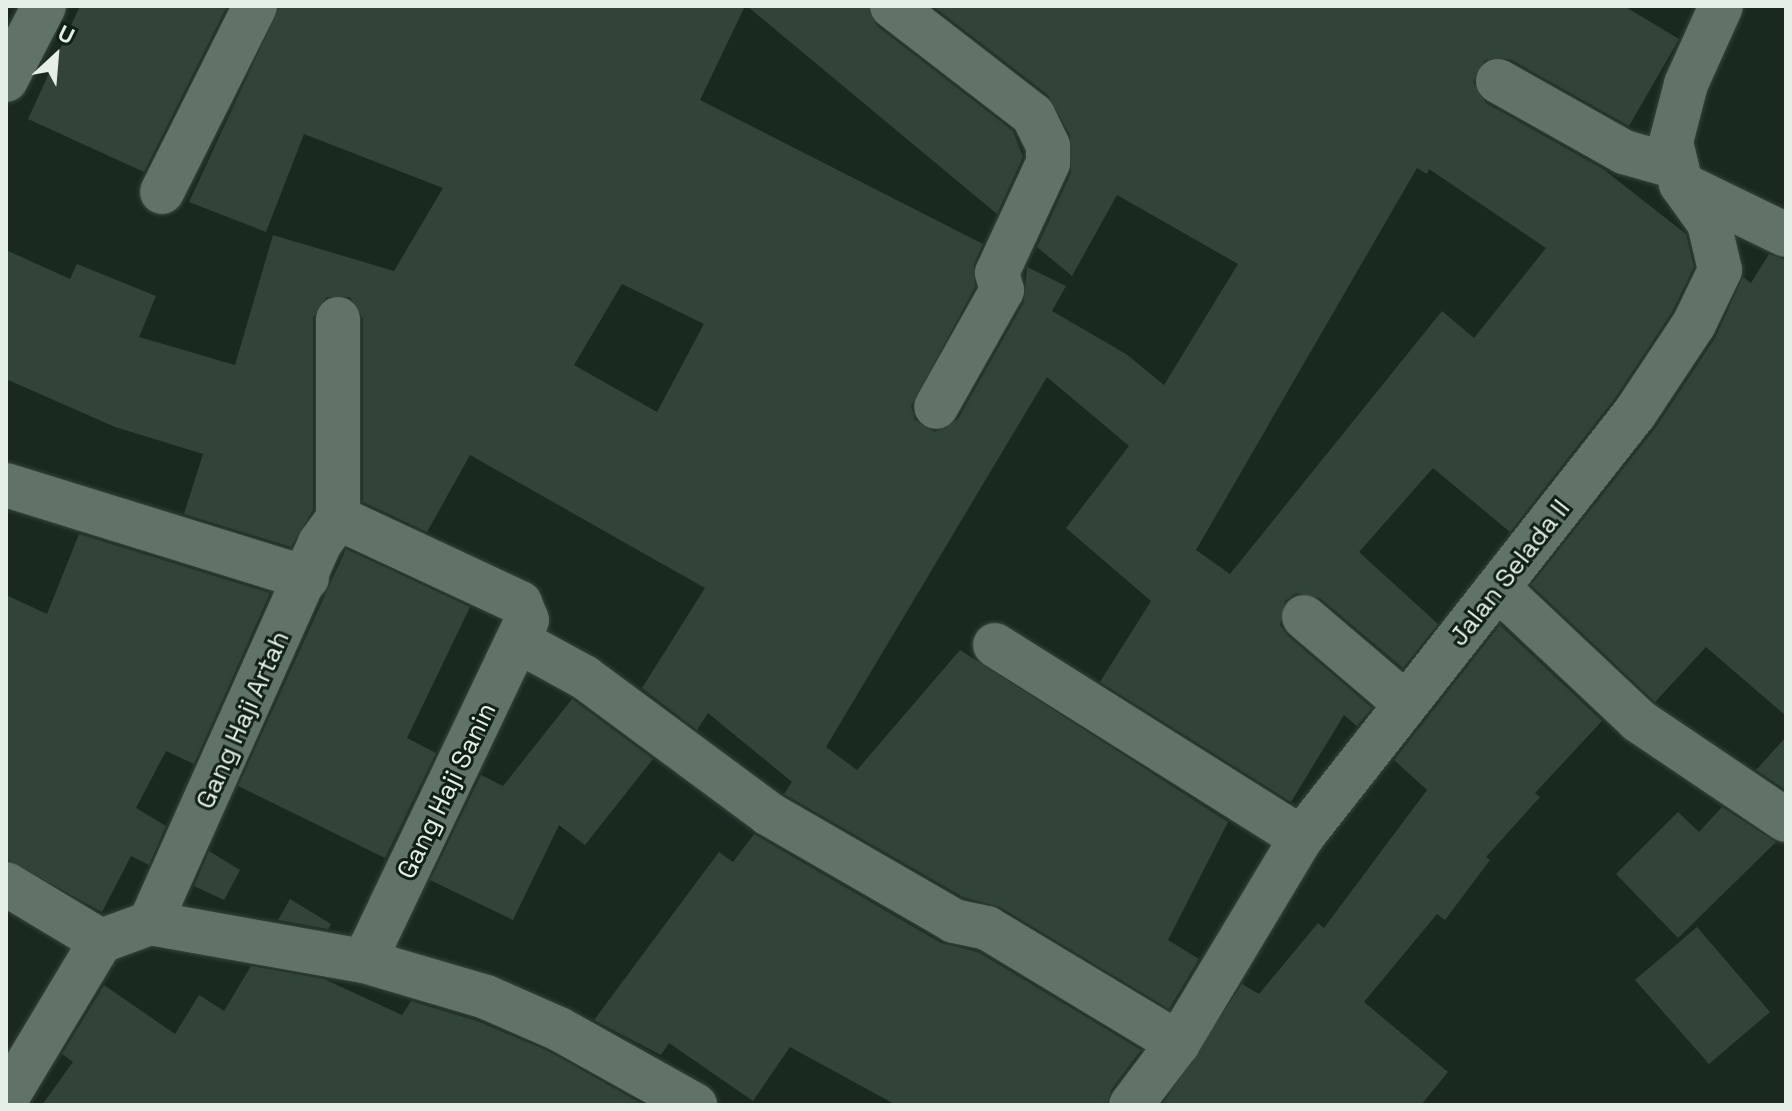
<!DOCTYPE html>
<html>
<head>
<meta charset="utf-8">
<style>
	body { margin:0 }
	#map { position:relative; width:1792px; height:1111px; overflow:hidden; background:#192920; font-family:"Space Grotesk",sans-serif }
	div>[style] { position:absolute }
	.building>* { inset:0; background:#324439 }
	.roads { filter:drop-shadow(0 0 2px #36433a) drop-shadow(0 0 2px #36433a) }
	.street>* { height:44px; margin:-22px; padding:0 22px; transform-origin:22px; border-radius:22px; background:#617367 }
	span { translate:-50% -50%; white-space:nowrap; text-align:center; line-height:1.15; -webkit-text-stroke:6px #102016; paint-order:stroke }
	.street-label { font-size:26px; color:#e5efe8 }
	.frame { position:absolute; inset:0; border:8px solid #e5efe8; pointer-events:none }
	.north { position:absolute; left:16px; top:16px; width:80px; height:80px; -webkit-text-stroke:6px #102016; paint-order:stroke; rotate:26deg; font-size:22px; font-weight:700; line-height:32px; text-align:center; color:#e5efe8 }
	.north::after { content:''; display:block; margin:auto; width:28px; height:36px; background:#e5efe8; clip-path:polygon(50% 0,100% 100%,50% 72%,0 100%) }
</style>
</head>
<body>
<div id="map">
	<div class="building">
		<i style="clip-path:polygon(80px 6px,227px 6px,144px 172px,28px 119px)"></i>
		<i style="clip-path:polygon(evenodd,280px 6px,745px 6px,700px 100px,983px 244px,974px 264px,975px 287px,911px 406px,915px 420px,935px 432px,958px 419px,1024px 302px,1027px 267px,1066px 286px,1052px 311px,1126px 354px,1164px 385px,1238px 264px,1117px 195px,1072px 276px,1037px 247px,1071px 173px,1070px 135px,1048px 95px,933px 6px,1624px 6px,1679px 39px,1629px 126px,1510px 59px,1485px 60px,1473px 82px,1486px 103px,1603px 169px,1686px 234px,1694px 267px,1672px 312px,1615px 398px,1510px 532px,1433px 468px,1359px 552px,1438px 624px,1403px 668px,1320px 598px,1296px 593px,1285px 601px,1280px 625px,1287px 635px,1372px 708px,1357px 726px,1344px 715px,1291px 802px,1100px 682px,1151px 601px,1066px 528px,1129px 446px,1047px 377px,826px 747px,857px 770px,960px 650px,1228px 822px,1168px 940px,1199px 959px,1169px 1009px,1000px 907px,963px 897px,784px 794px,792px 782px,708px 713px,697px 730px,642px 688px,705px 588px,470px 455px,427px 532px,363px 502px,363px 319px,350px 297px,326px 297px,313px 318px,313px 510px,291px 547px,184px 514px,203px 454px,115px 427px,6px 379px,6px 250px,70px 279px,77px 264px,156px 296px,139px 337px,235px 365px,273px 235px,394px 271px,443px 188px,304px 134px,266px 232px,189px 202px,280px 6px,1417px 168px,1427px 174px,1429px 169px,1546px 248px,1474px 338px,1442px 311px,1230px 574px,1196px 550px,1417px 168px,280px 6px,622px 284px,704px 324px,657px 412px,574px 365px,622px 284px)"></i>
		<i style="clip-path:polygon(747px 6px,868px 6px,877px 26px,1013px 131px,1023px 157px,997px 214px)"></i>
		<i style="clip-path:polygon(1769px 254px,1786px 260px,1786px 716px,1706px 647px,1655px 702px,1531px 585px,1656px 427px,1715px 338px,1743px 277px,1751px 283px)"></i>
		<i style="clip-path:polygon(79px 534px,270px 593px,194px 764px,166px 751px,136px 808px,166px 826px,149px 865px,131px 856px,102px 912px,6px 859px,6px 595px,47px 614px)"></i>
		<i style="clip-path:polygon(346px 549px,470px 607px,407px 738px,436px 753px,385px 858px,238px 786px)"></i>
		<i style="clip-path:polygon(1500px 625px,1602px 721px,1535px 793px,1540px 797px,1486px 857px,1490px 860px,1445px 920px,1437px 914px,1364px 1002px,1448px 1072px,1421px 1105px,1162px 1105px,1242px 984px,1259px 994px,1318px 923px,1324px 928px,1427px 790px,1394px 760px)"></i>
		<i style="clip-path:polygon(572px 699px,653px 759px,585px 845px,559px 825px,513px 920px,430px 880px,481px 775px,503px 786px)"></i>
		<i style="clip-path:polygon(1786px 737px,1786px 790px,1756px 770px)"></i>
		<i style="clip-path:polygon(1722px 807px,1776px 842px,1678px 938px,1616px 874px,1678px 812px,1699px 832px)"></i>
		<i style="clip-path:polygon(754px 834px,941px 943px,978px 952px,1141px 1050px,1111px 1090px,1107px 1105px,896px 1105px,790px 1047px,753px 1101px,669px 1043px,661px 1055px,594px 1020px,719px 852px,733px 862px)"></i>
		<i style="clip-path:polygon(209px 851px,240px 870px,224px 900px,194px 886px)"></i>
		<i style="clip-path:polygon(290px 899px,331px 924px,328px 929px,278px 920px)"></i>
		<i style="clip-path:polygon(1697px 927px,1770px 1012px,1709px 1064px,1635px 980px)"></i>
		<i style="clip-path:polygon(251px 966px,324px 979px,402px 1015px,411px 1001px,477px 1021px,548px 1051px,644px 1105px,42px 1105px,73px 1062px,62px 1054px,104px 985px,175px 1034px,199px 995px,224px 1011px)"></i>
	</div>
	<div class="roads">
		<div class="street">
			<i style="left:892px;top:6px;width:178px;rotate:37.7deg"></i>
			<i style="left:1033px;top:115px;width:34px;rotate:64deg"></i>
			<i style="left:1048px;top:146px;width:17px;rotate:90deg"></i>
			<i style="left:1048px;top:163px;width:121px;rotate:114.9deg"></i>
			<i style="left:997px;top:273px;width:18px;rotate:74deg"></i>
			<i style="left:1002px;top:290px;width:134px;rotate:119.4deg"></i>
			<i style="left:6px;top:80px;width:83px;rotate:-62.8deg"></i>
			<i style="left:1498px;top:81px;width:145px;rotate:29.4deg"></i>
			<i style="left:1624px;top:152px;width:55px;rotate:15.8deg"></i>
			<i style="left:1683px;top:185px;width:114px;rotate:25.9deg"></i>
			<i style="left:162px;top:192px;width:208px;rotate:-63.4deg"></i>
			<i style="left:338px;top:319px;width:199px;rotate:90deg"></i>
			<i style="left:338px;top:518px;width:201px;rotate:25deg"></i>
			<i style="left:520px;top:603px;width:18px;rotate:68deg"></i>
			<i style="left:527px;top:620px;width:378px;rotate:115.5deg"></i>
			<i style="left:6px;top:485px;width:315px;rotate:17.2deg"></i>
			<i style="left:1499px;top:589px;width:192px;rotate:43.3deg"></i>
			<i style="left:1639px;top:721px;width:177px;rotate:34deg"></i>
			<i style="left:1304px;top:617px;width:134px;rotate:40.5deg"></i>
			<i style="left:520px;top:642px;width:73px;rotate:28.7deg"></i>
			<i style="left:584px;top:677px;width:230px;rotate:36.5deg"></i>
			<i style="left:769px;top:814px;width:214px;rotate:30deg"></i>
			<i style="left:954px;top:921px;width:34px;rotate:12deg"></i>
			<i style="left:987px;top:928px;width:223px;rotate:31.1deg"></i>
			<i style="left:995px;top:645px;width:362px;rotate:32.2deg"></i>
			<i style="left:6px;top:884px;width:111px;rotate:31deg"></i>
			<i style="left:150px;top:923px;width:416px;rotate:-65.9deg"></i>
			<i style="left:320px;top:543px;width:31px;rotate:-54deg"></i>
			<i style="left:6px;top:1099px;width:184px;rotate:-59deg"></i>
			<i style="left:101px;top:941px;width:52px;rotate:-20.2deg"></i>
			<i style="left:150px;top:923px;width:217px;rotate:10.1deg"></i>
			<i style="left:364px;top:961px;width:127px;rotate:16.4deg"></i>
			<i style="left:486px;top:997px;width:80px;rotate:23.7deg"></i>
			<i style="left:559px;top:1029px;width:156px;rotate:29.2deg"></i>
			<i style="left:1131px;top:1105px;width:78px;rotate:-52.8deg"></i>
			<i style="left:1178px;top:1043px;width:239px;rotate:-59deg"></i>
			<i style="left:1301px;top:838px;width:541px;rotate:-51.84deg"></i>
			<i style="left:1635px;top:413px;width:107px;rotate:-56.5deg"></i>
			<i style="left:1694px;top:324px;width:60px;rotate:-64.3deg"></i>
			<i style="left:1720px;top:270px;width:48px;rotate:-103.2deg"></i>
			<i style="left:1709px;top:223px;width:48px;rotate:-125.7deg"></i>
			<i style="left:1681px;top:184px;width:43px;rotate:-103.4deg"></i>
			<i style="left:1671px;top:142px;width:60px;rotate:-75.5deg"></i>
			<i style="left:1686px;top:84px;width:85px;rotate:-65.8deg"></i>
		</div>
	</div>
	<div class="street-label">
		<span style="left:1510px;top:573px;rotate:-52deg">Jalan Selada II</span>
		<span style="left:243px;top:720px;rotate:-66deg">Gang Haji Artah</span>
		<span style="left:447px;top:791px;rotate:-64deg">Gang Haji Sanin</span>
	</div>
	<div class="frame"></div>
	<div class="north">U</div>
</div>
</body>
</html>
